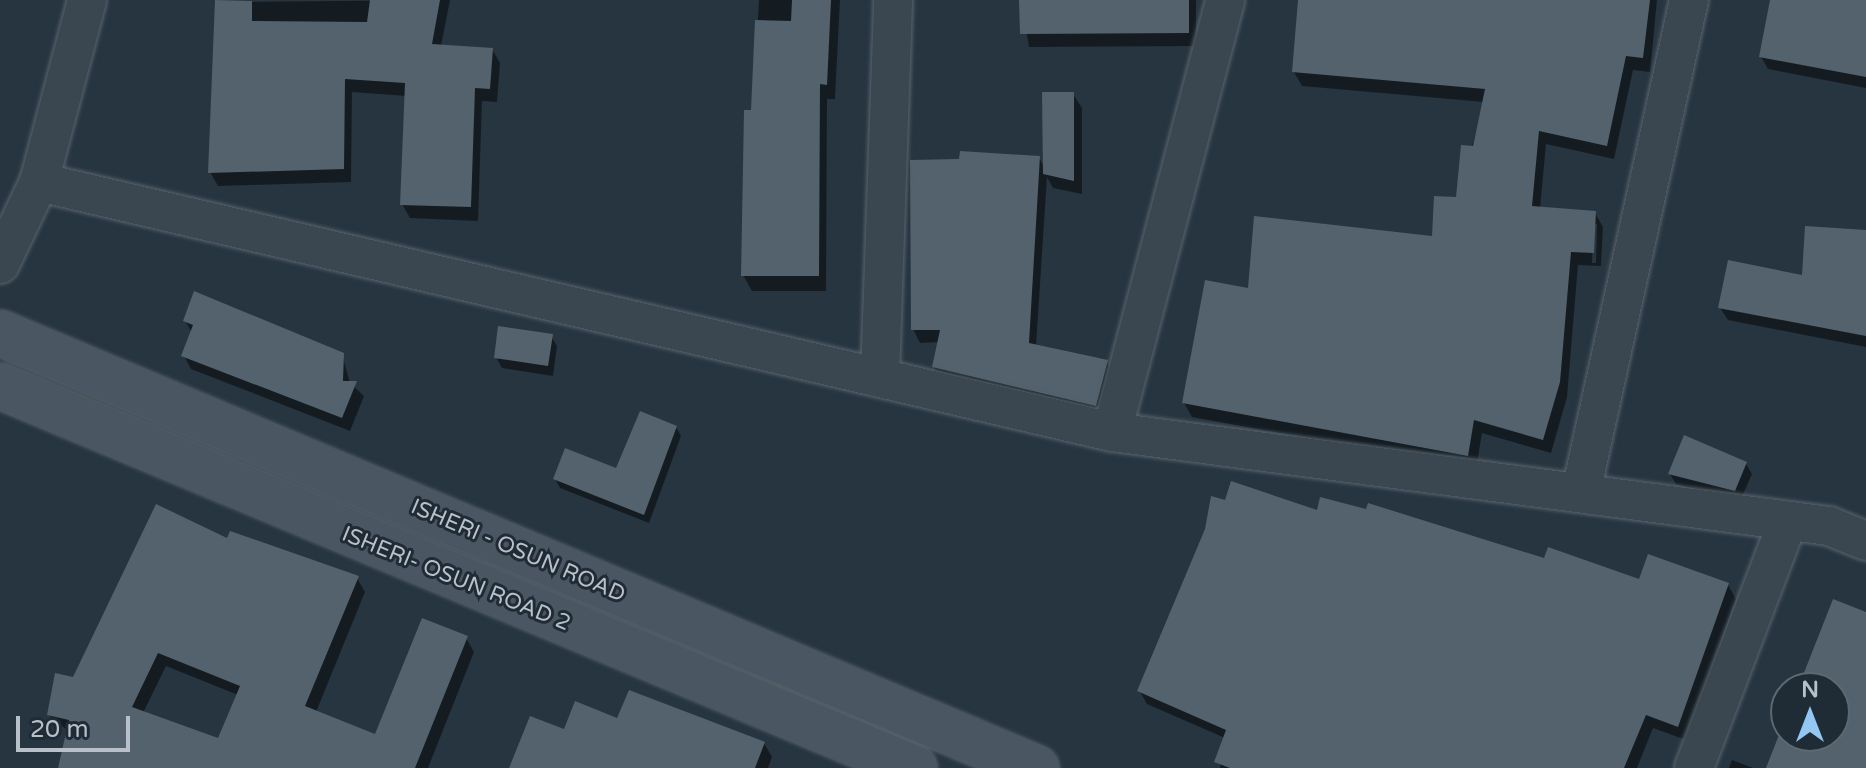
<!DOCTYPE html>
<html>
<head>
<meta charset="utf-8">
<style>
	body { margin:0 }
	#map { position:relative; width:1866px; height:768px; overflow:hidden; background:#273540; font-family:"Varela Round",sans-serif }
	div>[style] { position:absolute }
	.shadow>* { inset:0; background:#0007 }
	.building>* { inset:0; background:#53626c }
	.roads { filter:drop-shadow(0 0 2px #59646d) drop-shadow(0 0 2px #59646d) }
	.street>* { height:38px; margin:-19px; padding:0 19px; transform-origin:19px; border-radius:19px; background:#3b4750 }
	.secondary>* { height:44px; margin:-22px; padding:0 22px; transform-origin:22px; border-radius:22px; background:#4a5662 }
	span { translate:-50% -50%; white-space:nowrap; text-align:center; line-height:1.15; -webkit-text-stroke:6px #202c35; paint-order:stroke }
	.street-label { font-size:22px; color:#b8c1ca }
	.north { position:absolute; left:1770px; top:672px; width:80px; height:80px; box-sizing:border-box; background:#202c35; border:2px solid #5d6871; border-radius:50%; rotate:0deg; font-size:22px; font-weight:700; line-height:32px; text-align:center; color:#b8c1ca }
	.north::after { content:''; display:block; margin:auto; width:28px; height:36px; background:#94c6f3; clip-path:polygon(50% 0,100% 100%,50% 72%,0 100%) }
	.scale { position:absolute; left:16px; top:716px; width:114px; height:36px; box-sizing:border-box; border:4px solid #b8c1ca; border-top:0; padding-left:10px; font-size:24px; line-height:28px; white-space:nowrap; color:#b8c1ca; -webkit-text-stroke:6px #202c35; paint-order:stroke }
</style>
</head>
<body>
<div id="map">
	<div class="shadow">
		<i style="clip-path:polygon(450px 0,441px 46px,492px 49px,500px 63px,497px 102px,482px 101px,478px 221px,410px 218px,402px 204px,406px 96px,352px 92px,351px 182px,218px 186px,210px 172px,217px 2px)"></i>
		<i style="clip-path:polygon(759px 0,840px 0,835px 99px,827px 99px,826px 291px,752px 291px,743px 275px)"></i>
		<i style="clip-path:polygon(1021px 0,1196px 0,1196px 46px,1029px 47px)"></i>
		<i style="clip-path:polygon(evenodd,1366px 0,1657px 0,1650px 72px,1633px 70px,1614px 159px,1546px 144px,1540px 209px,1595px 213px,1603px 227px,1601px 266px,1578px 265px,1567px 397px,1551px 453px,1482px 433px,1476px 469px,1192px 417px,1184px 403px,1250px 290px,1434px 238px,1458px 199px,1484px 102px,1302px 86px,1294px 72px,1366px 0,1593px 224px,1597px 224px,1596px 263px,1592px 263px,1593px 224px)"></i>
		<i style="clip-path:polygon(1772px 0,1866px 2px,1866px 88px,1768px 69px,1761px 57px)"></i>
		<i style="clip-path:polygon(1073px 94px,1082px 108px,1082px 194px,1053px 188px,1047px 177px,1036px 346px,1107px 362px,1114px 375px,1103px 418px,941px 380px,934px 367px,939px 342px,920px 343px,913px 329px,961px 161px,1039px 158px,1044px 167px)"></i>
		<i style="clip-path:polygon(1866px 232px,1866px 347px,1728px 320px,1720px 308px,1804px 277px)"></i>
		<i style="clip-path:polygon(185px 320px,342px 354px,350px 383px,364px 396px,350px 431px,191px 369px,184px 356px,192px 333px)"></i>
		<i style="clip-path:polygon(551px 336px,557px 346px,553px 376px,502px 368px,496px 357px)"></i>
		<i style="clip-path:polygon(676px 427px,681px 436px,649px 523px,560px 488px,555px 479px,618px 471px)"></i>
		<i style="clip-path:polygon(1746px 464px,1752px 474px,1740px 501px,1676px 484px,1670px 474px)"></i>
		<i style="clip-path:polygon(1226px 502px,1318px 512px,1640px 582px,1728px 585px,1736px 599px,1686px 740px,1653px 728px,1637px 768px,1220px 768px,1225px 738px,1147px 704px,1139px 690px)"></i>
		<i style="clip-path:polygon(evenodd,228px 541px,357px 578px,365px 592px,316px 712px,376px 736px,466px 638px,474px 652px,428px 768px,58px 768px,68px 731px,49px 715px,74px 679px,228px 541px,166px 666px,238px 695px,219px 741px,143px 713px,166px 666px)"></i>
		<i style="clip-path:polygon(618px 721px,764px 743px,772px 757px,768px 768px,511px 768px,565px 732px)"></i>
		<i style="clip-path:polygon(1732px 760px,1753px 768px,1729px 768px)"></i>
	</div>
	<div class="building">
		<i style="clip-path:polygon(215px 0,252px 1px,252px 21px,367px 22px,370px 0,440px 0,432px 44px,493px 48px,490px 89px,475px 88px,471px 207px,400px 205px,405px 83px,345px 79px,344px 169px,208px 173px)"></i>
		<i style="clip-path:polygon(792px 0,831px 0,827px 85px,820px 84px,819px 276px,741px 276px,744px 110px,751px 110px,755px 20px,791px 21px)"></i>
		<i style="clip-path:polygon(1019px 0,1189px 0,1189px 33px,1020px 34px)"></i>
		<i style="clip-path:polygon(1298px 0,1650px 0,1643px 58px,1626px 56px,1607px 146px,1539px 131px,1532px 206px,1596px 211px,1594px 253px,1571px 252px,1560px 382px,1543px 440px,1474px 420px,1468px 456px,1182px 403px,1205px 280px,1248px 288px,1254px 216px,1432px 236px,1434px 196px,1456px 197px,1461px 145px,1473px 146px,1485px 89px,1292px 72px)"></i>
		<i style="clip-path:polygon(1770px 0,1866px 0,1866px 77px,1759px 57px)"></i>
		<i style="clip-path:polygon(1042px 92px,1074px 92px,1074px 181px,1043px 174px)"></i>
		<i style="clip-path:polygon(960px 151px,1040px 156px,1029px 343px,1108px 360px,1096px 406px,932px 367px,940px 330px,911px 330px,910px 160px,959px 159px)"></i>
		<i style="clip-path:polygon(1805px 226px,1866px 230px,1866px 336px,1718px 308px,1728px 260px,1802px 275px)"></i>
		<i style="clip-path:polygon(194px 291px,344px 353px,343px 381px,357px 381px,342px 418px,181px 356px,193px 325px,183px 321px)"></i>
		<i style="clip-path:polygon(498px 326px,553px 334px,548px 366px,494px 358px)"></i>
		<i style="clip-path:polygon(640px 411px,677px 426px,644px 515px,553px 479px,565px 448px,616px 468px)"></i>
		<i style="clip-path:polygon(1684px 435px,1747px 462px,1735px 491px,1668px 474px)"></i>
		<i style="clip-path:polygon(1231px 481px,1317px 510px,1320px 497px,1366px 509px,1368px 503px,1544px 558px,1548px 547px,1639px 579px,1648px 554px,1729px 583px,1678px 727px,1646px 715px,1624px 768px,1230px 768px,1214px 762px,1226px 730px,1137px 691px,1205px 529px,1211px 496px,1225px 500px)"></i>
		<i style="clip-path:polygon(evenodd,156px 504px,227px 538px,230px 531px,359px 576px,305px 706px,375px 734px,422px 618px,468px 636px,415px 768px,58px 768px,69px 720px,47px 715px,55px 673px,73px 677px,156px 504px,158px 653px,240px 686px,218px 738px,132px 707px,158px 653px)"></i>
		<i style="clip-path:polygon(1833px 599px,1866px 612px,1866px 768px,1766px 768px,1786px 717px,1786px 736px,1834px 736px,1834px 688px,1798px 688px)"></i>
		<i style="clip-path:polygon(629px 690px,765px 742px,755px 768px,509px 768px,530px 716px,564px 729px,575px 701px,617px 718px)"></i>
	</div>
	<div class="roads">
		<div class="street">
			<i style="left:39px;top:182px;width:188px;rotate:-75.2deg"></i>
			<i style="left:0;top:264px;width:91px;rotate:-64.6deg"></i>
			<i style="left:39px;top:182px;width:1102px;rotate:13.12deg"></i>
			<i style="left:1112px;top:432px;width:723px;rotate:7.47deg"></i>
			<i style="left:1829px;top:526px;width:40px;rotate:22deg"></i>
			<i style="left:880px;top:377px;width:377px;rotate:-88deg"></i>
			<i style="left:1112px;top:432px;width:447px;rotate:-75.3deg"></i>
			<i style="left:1581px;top:492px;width:504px;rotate:-77.62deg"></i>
			<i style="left:1694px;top:768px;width:264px;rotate:-69.2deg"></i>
		</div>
		<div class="secondary">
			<i style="left:0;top:333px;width:1124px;rotate:22.78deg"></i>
			<i style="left:0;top:386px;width:991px;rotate:22.68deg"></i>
		</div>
	</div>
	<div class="street-label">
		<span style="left:518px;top:551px;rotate:23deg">ISHERI - OSUN ROAD</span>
		<span style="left:456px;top:579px;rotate:22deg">ISHERI- OSUN ROAD 2</span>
	</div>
	<div class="north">N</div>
	<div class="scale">20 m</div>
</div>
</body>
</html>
